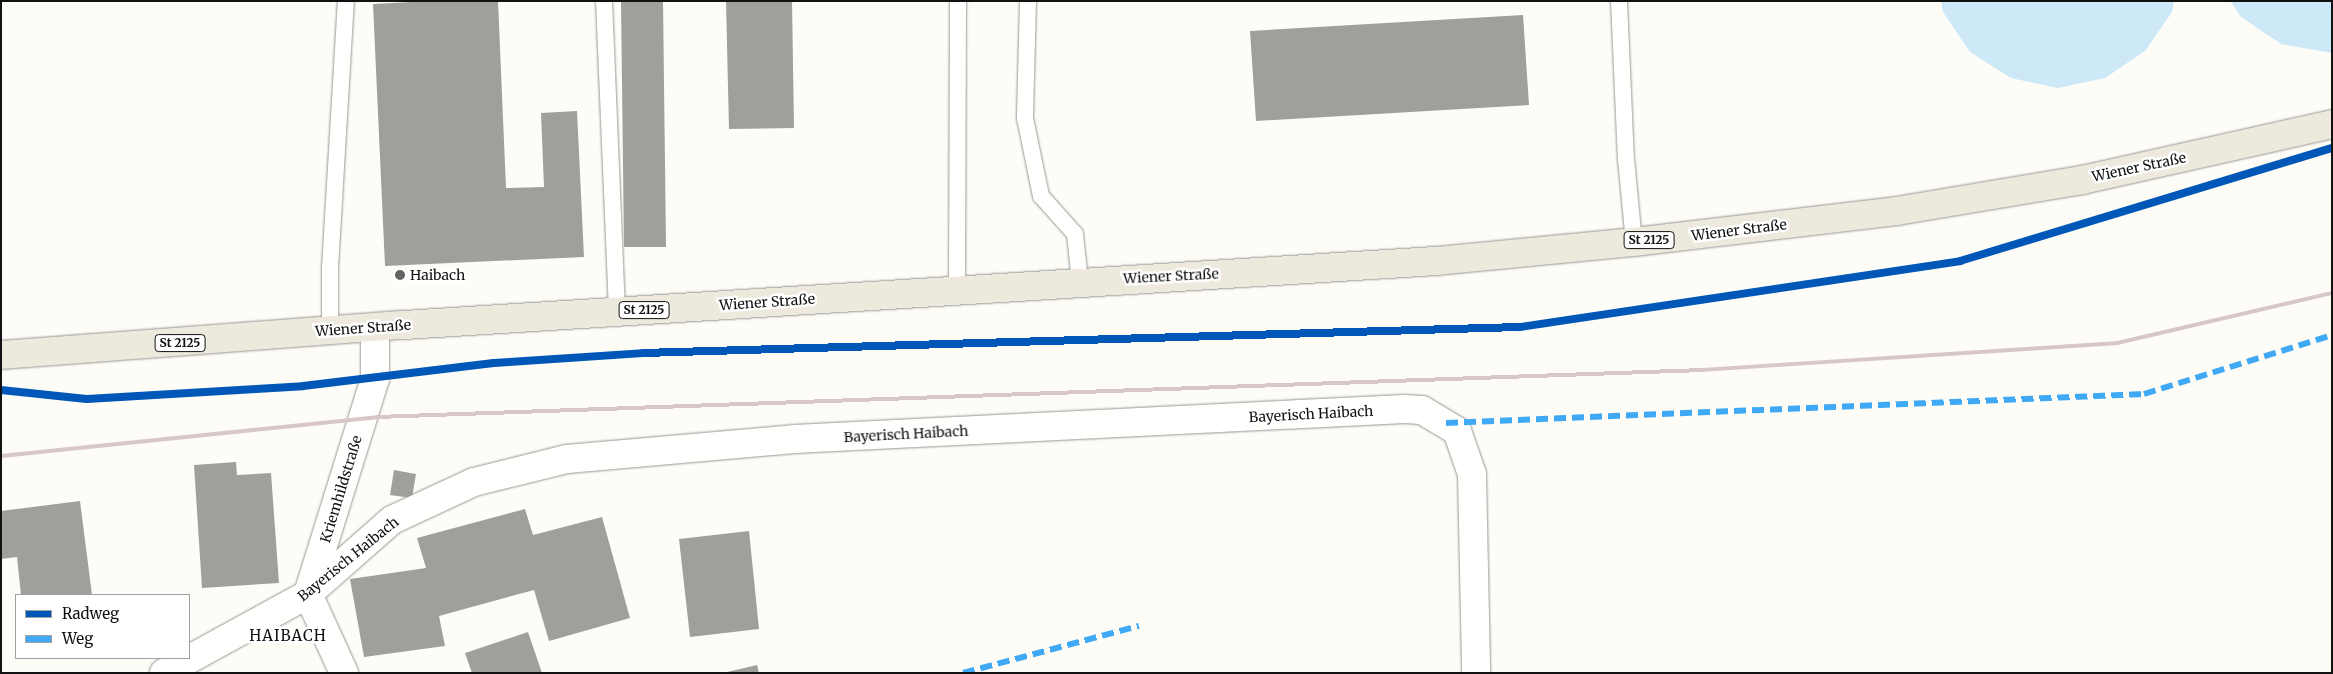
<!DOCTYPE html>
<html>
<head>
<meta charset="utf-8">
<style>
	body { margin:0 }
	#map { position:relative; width:2333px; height:674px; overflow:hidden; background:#fdfcf7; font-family:Merriweather,serif }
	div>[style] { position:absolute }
	.water>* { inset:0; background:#cde8f7 }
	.building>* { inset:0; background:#a19f9c }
	.roads { filter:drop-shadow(0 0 1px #979795) drop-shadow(0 0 1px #979795) }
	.service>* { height:16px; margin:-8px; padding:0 8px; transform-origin:8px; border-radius:8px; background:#fffffe }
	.minor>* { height:28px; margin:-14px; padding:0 14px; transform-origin:14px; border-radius:14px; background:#fffffe }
	.primary>* { height:28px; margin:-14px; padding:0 14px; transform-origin:14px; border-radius:14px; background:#ede9dc }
	.rail>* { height:4px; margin:-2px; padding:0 2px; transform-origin:2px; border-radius:2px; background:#d9c6c7 }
	.quiet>* { height:6px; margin-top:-3px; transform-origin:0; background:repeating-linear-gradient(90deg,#3fa9f5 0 12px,transparent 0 18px) }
	.cycleway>* { height:8px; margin:-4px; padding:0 4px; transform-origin:4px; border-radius:4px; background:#0057b8 }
	.dots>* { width:14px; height:14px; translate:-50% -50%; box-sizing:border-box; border:2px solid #fff; border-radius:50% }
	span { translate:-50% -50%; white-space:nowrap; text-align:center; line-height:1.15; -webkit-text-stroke:5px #fff; paint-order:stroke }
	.shield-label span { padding:1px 4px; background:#fff; border:1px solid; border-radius:4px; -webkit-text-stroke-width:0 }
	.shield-label { font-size:12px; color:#111; font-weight:700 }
	.street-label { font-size:14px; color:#111 }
	.poi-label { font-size:14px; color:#111 }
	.left { translate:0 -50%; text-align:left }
	.neighbourhood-label { font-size:15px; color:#111; letter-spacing:1px }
	.frame { position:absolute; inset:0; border:2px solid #111; pointer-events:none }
	.legend { position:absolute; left:15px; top:594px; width:175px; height:65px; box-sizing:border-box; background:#fff; border:1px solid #a0a0a0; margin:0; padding:6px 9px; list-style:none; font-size:15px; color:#111 }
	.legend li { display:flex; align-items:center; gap:10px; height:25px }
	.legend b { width:25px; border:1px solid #a0a0a0 }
</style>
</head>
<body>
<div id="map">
	<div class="water">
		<i style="clip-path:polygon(1941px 1px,2174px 1px,2172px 12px,2145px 51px,2105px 78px,2058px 88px,2011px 78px,1970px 52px,1943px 12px)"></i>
		<i style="clip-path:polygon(2230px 1px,2332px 1px,2332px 53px,2281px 44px,2241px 17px)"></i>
	</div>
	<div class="building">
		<i style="clip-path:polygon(431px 1px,498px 1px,506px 188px,544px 187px,541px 113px,577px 111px,584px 257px,385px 266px,373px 4px)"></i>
		<i style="clip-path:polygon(621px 1px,663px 1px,666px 247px,624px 247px)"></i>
		<i style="clip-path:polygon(726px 1px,792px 1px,794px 128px,729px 129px)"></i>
		<i style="clip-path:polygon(1523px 15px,1529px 105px,1256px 121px,1250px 31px)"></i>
		<i style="clip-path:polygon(236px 462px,237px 475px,271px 473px,279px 583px,202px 588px,194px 465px)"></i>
		<i style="clip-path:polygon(394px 470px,416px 474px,412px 498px,390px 495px)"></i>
		<i style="clip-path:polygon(80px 501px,92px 595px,21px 595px,17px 557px,1px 559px,1px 511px)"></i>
		<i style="clip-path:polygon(525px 509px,533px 535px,602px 517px,630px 618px,549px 641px,534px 590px,439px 616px,445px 646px,364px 657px,350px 579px,426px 568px,417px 538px)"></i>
		<i style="clip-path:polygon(749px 531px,759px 629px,690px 637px,679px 539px)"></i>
		<i style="clip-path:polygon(528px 632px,542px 673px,472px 673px,465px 653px)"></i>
		<i style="clip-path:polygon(757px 665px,759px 673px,727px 673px,727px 672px)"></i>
	</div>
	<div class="roads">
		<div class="service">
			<i style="left:604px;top:1px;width:311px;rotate:87.6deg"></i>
			<i style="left:1028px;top:1px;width:117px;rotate:91.5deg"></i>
			<i style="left:1025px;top:118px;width:80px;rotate:78.4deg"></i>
			<i style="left:1041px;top:196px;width:51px;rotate:48.2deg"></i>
			<i style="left:1075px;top:234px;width:48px;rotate:84.1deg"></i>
			<i style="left:1619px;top:1px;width:158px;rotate:87.5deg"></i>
			<i style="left:1626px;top:159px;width:83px;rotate:84.5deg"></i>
			<i style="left:957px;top:289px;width:288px;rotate:-89.8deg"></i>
			<i style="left:330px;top:331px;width:63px;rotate:-90deg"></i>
			<i style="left:330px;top:268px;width:267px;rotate:-86.6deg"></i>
		</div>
		<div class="minor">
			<i style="left:164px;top:673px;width:164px;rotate:-28.7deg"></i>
			<i style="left:308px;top:594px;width:112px;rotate:-41.4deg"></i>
			<i style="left:392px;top:520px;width:90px;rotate:-24.9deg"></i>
			<i style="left:474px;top:482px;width:96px;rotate:-13.9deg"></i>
			<i style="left:567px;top:459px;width:228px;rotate:-5deg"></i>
			<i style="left:794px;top:439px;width:611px;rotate:-2.82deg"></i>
			<i style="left:1404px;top:409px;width:18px;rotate:3deg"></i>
			<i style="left:1422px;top:410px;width:41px;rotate:31deg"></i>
			<i style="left:1457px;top:431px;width:46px;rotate:70.8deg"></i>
			<i style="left:1472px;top:474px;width:199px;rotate:88.8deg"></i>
			<i style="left:344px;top:673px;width:87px;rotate:-114.5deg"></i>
			<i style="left:308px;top:594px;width:225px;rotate:-72.7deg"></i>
			<i style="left:375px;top:379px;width:52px;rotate:-90deg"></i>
		</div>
		<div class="primary">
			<i style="left:1px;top:355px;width:404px;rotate:-4.3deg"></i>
			<i style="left:404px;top:325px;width:1034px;rotate:-3.55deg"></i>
			<i style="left:1436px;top:261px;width:199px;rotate:-5.5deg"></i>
			<i style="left:1634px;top:242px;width:265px;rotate:-6.7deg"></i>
			<i style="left:1897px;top:211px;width:188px;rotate:-9.5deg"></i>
			<i style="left:2082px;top:180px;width:256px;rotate:-12.6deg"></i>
		</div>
	</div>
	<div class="rail">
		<i style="left:1px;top:456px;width:378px;rotate:-5.9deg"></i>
		<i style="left:377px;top:417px;width:1325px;rotate:-2.03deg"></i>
		<i style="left:1701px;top:370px;width:417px;rotate:-3.7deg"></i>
		<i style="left:2117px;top:343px;width:221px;rotate:-13.1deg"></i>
	</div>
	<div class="quiet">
		<i style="left:1446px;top:423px;width:699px;rotate:-2.38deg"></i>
		<i style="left:2144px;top:394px;width:197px;rotate:-17.4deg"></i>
		<i style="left:963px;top:673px;width:182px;rotate:-15deg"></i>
	</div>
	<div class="cycleway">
		<i style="left:1px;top:390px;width:86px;rotate:6deg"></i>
		<i style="left:87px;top:399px;width:216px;rotate:-3.4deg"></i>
		<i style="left:303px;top:386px;width:192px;rotate:-6.9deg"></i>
		<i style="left:494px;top:363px;width:149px;rotate:-3.8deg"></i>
		<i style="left:643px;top:353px;width:877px;rotate:-1.7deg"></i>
		<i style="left:1520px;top:327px;width:445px;rotate:-8.5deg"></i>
		<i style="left:1960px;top:261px;width:389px;rotate:-16.9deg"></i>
	</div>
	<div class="dots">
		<i style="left:400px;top:275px;background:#646362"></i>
	</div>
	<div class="shield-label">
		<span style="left:1649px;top:240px">St 2125</span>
		<span style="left:644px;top:310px">St 2125</span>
		<span style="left:180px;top:343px">St 2125</span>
	</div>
	<div class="street-label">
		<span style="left:2139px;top:167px;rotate:-12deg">Wiener Straße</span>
		<span style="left:1739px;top:230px;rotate:-7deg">Wiener Straße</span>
		<span style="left:1171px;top:276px;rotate:-3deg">Wiener Straße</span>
		<span style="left:767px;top:302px;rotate:-4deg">Wiener Straße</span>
		<span style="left:363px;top:328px;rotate:-4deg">Wiener Straße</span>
		<span style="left:1311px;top:414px;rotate:-3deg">Bayerisch Haibach</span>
		<span style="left:906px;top:434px;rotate:-3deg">Bayerisch Haibach</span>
		<span style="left:341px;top:489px;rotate:-73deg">Kriemhildstraße</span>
		<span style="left:348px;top:559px;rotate:-39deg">Bayerisch Haibach</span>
	</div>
	<div class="poi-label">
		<span class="left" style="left:410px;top:275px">Haibach</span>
	</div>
	<div class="neighbourhood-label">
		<span style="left:288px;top:636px">HAIBACH</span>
	</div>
	<div class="frame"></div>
	<ul class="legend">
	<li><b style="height:6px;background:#0057b8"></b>Radweg</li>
	<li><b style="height:6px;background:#3fa9f5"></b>Weg</li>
	</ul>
</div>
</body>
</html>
